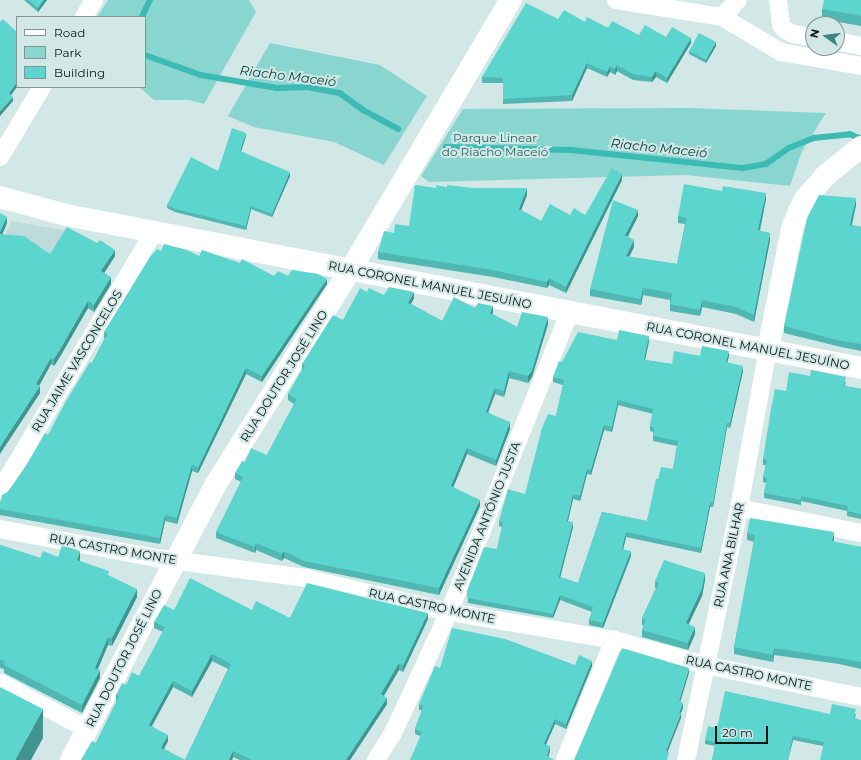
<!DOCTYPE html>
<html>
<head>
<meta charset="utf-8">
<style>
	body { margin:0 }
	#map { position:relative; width:861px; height:760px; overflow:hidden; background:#d1e8e6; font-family:Montserrat,sans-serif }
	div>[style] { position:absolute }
	.built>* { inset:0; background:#bcdbd9 }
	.green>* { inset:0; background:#89d6d1 }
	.stream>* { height:5.5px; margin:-2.75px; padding:0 2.75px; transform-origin:2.75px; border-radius:2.75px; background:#3cbab4 }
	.street>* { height:18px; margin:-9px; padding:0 9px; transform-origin:9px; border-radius:9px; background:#fff }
	.secondary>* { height:22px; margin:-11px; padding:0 11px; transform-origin:11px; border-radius:11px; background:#fff }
	.wall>* { inset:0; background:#50b7b2 }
	.shaded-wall>* { inset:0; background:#419591 }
	.building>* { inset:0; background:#5dd5cf }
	span { translate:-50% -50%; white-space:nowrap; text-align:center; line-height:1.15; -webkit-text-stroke:4px #d1e8e6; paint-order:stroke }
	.park-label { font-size:12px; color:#2d605d }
	.street-label { font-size:12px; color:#0d1515 }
	.water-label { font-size:13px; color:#0b4341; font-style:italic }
	.legend { position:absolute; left:16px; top:16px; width:130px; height:72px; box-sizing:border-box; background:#d1e8e6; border:1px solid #839492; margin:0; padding:5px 7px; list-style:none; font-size:12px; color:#0d1515 }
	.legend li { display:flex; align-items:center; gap:8px; height:20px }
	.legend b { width:20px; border:1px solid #839492 }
	.north { position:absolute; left:805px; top:16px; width:40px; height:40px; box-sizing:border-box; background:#d1e8e6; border:1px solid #839492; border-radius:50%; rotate:284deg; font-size:11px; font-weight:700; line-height:16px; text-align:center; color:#0d1515 }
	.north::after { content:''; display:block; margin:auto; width:14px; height:18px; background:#3c8480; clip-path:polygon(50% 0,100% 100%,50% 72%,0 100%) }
	.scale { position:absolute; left:715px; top:726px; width:53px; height:18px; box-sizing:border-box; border:2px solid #0d1515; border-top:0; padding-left:5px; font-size:12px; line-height:14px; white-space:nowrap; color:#0d1515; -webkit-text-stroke:3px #d1e8e6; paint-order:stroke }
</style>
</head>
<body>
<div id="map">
	<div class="built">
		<i style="clip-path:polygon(12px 221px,67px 231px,13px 310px,0 245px)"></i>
	</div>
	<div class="green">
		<i style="clip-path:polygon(108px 0,249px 0,256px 12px,204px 104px,189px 100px,154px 100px,139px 87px,145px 87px,145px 17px,97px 17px)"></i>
		<i style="clip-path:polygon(270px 43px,380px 65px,427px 96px,384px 165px,334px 142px,254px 127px,228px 116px)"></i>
		<i style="clip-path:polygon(690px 108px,826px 113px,802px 151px,790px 186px,686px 175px,429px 182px,421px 176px,463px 109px)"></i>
	</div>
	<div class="stream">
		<i style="left:142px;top:17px;width:19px;rotate:-65deg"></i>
		<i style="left:145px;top:55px;width:59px;rotate:19.7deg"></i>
		<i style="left:201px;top:75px;width:77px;rotate:9.7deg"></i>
		<i style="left:277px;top:88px;width:31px;rotate:-2deg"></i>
		<i style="left:308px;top:87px;width:33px;rotate:11deg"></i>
		<i style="left:340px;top:93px;width:29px;rotate:36deg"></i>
		<i style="left:363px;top:110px;width:40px;rotate:28deg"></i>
		<i style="left:446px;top:147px;width:125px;rotate:1.4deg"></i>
		<i style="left:571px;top:150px;width:173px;rotate:6deg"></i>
		<i style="left:743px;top:168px;width:23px;rotate:-10deg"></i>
		<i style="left:766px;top:164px;width:28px;rotate:-35deg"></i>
		<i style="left:789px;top:148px;width:27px;rotate:-22deg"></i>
		<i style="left:814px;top:138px;width:36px;rotate:-6deg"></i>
		<i style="left:850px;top:134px;width:12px;rotate:24deg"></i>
	</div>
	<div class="street">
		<i style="left:616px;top:0;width:107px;rotate:9.1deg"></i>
		<i style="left:722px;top:17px;width:69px;rotate:30.7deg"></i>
		<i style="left:781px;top:52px;width:81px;rotate:9.9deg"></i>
		<i style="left:778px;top:0;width:25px;rotate:83deg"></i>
		<i style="left:781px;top:25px;width:5px;rotate:53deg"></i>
		<i style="left:784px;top:29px;width:10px;rotate:29deg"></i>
		<i style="left:793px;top:34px;width:20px;rotate:9deg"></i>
		<i style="left:84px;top:17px;width:20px;rotate:-60deg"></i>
		<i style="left:722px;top:17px;width:23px;rotate:-47deg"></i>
		<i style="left:837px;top:41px;width:25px;rotate:12deg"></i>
		<i style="left:0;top:157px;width:82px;rotate:-59deg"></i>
		<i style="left:0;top:491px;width:301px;rotate:-59.3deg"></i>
		<i style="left:739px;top:508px;width:125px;rotate:11.6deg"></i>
		<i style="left:0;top:529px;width:159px;rotate:10.5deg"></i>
		<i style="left:156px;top:558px;width:150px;rotate:7.6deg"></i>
		<i style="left:305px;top:578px;width:148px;rotate:13.3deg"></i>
		<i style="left:449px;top:612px;width:167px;rotate:9.6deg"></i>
		<i style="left:614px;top:640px;width:94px;rotate:15.4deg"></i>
		<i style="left:705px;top:665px;width:159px;rotate:11.6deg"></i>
		<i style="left:0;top:683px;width:98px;rotate:27.9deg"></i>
		<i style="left:376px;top:760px;width:32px;rotate:-58deg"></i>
		<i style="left:393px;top:733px;width:133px;rotate:-65.2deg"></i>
		<i style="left:449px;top:612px;width:324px;rotate:-68.1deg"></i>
		<i style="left:565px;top:760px;width:130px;rotate:-67.8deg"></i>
		<i style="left:686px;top:760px;width:258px;rotate:-78.1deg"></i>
		<i style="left:739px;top:508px;width:162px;rotate:-79.7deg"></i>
	</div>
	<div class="secondary">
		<i style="left:0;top:197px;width:68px;rotate:15.3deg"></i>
		<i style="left:66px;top:215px;width:810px;rotate:10.89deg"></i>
		<i style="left:768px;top:349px;width:122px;rotate:-78.7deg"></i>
		<i style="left:792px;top:229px;width:19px;rotate:-69deg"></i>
		<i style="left:799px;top:211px;width:15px;rotate:-62deg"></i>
		<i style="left:806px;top:198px;width:29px;rotate:-49deg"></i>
		<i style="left:825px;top:176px;width:46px;rotate:-38.9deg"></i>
		<i style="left:71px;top:760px;width:312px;rotate:-62.3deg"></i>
		<i style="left:216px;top:484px;width:254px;rotate:-57.9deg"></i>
		<i style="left:351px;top:269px;width:313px;rotate:-59.3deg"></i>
	</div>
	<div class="wall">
		<i style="clip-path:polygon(24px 0,47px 0,38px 12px)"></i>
		<i style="clip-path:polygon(861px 0,861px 26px,822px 19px,822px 9px)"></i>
		<i style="clip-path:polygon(558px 19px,585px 22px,639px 35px,666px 37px,691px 43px,667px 83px,656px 77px,652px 82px,633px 80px,617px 71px,615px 75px,610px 72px,607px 77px,587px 68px,572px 101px,503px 104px,503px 83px,482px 83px,482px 77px)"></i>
		<i style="clip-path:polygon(716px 46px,706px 63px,689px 54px,689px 51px)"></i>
		<i style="clip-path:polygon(246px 136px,241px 152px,290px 176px,272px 217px,251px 209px,246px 230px,175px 212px,167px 208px,167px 205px,218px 171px)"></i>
		<i style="clip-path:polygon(622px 180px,566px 293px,549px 285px,547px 288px,493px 277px,378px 259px,378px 252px,394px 233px,409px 226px,447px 187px,473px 188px,527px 195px,521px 210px,541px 221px,570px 215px,585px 215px)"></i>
		<i style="clip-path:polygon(766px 199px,760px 231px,770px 240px,754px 322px,736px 314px,702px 307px,700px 316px,670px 311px,670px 300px,643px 295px,641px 305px,590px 296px,590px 289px,638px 216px,628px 236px,634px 247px,629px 257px,677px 264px,685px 224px,678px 223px,678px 216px)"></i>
		<i style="clip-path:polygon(856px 205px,852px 225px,861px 227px,861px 351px,841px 347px,784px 333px,784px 326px)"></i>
		<i style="clip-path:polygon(0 213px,7px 223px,2px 235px,50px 254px,115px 256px,104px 273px,111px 284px,94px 312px,88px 308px,61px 355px,54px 366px,51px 364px,39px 386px,40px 393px,2px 450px)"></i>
		<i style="clip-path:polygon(161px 251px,199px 256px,274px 276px,288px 276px,327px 284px,262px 382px,246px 374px,198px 473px,192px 471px,177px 524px,165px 521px,160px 544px,0 515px,0 503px,48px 435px,92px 363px,105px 338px,104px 338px,104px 332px)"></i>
		<i style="clip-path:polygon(367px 292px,384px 295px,414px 298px,411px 304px,442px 321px,475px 308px,493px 313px,492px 314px,517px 327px,548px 324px,532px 377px,528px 383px,509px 378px,504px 397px,495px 394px,488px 412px,510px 429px,496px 466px,467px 454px,453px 487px,480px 506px,439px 595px,304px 567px,284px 558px,282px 561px,256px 550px,255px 553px,216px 538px,216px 532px,241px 482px,235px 479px,235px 473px,245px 462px,267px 455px,294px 404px,288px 400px,288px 394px,302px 370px,302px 364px,343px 320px)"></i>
		<i style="clip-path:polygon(evenodd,617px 340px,649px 341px,645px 360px,672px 364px,700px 356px,729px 356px,727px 362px,743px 371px,730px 428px,727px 427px,713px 507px,710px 507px,701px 553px,626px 537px,623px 549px,631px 556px,603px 628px,589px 625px,589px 620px,592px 612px,560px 600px,553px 618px,468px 603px,467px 591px,497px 549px,502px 527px,499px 526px,499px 521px,525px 494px,556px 416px,563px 385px,553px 382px,553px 377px,562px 362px,617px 340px,618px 405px,653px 414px,650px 426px,650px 431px,653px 432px,653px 441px,677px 446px,673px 469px,658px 479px,647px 521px,602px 512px,578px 583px,560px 577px,573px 527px,568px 521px,573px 499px,580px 501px,587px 474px,591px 475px,604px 430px,612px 432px,618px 405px)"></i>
		<i style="clip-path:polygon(810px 376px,846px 382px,845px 386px,861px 389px,861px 519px,847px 516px,847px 511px,801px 501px,801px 505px,764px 498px,764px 493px,766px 483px,763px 482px,763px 477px,766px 465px,763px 465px,763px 459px,786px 391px)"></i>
		<i style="clip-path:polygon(747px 533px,834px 538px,833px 542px,861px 547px,861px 669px,839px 664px,774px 655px,773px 662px,734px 654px,734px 647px,754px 542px,747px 540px)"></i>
		<i style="clip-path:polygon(0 545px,40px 558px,58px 557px,80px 559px,80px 561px,109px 576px,137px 597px,112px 646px,108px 645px,97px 669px,100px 678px,82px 713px,4px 673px,4px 669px,0 668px)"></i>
		<i style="clip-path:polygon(705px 580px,702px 596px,688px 624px,695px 634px,688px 650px,642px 637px,642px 630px,644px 626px,642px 625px,642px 618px,656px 588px,655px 588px,655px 581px)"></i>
		<i style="clip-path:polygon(evenodd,174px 610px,252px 610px,290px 618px,428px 619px,403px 672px,399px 670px,384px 696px,387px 704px,350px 760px,240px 760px,233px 757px,232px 760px,81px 760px,96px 743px,117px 701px,116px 701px,116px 695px,126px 685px,139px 676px,163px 632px,154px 628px,154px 622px,174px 610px,212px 661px,228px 669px,185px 760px,164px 749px,168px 741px,152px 726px,173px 687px,192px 697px,212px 661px)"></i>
		<i style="clip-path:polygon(575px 665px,592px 666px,566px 729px,555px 724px,546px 744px,550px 751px,548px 757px,420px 736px,415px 734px,415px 729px,422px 710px,419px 710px,419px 704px,440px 668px)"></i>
		<i style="clip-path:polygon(830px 714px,856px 714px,855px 719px,823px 746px,793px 740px,788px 760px,712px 760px,715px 746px,705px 744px,705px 740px,717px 728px)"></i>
	</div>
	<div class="shaded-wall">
		<i style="clip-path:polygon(44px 0,47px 0,38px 12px,38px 8px)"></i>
		<i style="clip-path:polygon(691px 38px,691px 43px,667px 83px,667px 78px)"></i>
		<i style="clip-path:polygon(716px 42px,716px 46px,706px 63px,706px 60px)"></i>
		<i style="clip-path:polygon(587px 63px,587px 68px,572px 101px,572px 95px)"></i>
		<i style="clip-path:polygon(617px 65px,617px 71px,615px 75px,615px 69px)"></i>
		<i style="clip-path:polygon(610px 66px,610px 72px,607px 77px,607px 72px)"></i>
		<i style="clip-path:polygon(656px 71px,656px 77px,652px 82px,652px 77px)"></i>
		<i style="clip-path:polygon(17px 82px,17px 87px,9px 98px,9px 93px)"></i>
		<i style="clip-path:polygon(13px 97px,13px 101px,0 116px,0 111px)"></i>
		<i style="clip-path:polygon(246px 133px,246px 136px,240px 154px,240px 151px)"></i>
		<i style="clip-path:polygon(290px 172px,290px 176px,272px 217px,272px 214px)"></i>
		<i style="clip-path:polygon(622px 174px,622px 180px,566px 293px,566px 287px)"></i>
		<i style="clip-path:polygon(527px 188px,527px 195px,519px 216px,519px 209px)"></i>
		<i style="clip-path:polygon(766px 193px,766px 199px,758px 237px,758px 230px)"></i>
		<i style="clip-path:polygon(856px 198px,856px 205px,850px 231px,850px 225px)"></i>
		<i style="clip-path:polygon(251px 206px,251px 209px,246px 230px,246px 226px)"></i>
		<i style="clip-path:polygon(638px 210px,638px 216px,625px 242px,625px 235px)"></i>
		<i style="clip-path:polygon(7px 217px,7px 223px,0 239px,0 232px)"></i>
		<i style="clip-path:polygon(770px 233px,770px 240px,754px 322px,754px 315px)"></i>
		<i style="clip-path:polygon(634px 240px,634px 247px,626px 263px,626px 256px)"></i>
		<i style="clip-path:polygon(115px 250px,115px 256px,101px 278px,101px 271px)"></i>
		<i style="clip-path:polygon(111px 277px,111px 284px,94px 312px,94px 305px)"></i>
		<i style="clip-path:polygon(549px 278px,549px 285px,547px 288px,547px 282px)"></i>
		<i style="clip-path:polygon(327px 279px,327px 284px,262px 382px,262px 376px)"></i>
		<i style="clip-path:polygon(643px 288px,643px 295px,641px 305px,641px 299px)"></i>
		<i style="clip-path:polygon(414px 292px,414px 298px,408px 309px,408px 303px)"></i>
		<i style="clip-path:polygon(702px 300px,702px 307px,700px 316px,700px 310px)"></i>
		<i style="clip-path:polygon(88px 301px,88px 308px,61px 355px,54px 366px,54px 359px)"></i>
		<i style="clip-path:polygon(493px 306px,493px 313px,490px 319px,490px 313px)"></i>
		<i style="clip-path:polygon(548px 317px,548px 324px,532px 377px,528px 383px,528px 376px)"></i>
		<i style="clip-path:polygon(649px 336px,649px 341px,644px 365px,644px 360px)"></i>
		<i style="clip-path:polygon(729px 351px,729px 356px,726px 367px,726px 362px)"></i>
		<i style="clip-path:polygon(51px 358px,51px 364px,36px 391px,36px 384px)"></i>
		<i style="clip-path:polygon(743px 366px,743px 371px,730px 428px,730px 423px)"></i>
		<i style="clip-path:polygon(246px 368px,246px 374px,198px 473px,198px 468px)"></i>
		<i style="clip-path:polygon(509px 371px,509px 378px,504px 397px,504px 391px)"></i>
		<i style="clip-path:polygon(40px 386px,40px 393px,0 454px,0 447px,2px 444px)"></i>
		<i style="clip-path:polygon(495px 388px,495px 394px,486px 418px,486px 412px)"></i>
		<i style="clip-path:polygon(618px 400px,618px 405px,612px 432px,612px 427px)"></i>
		<i style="clip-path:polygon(510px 422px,510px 429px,496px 466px,496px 460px)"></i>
		<i style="clip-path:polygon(727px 423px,727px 427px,713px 507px,713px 503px)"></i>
		<i style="clip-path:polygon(604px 425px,604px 430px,591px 475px,591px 470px)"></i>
		<i style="clip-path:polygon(467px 448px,467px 454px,451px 493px,451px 486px)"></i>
		<i style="clip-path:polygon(192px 465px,192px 471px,177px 524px,177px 518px)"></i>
		<i style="clip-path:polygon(587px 469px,587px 474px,580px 501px,580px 496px)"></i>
		<i style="clip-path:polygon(573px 494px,573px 499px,567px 525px,567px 521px)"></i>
		<i style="clip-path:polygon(480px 500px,480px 506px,439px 595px,439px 588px)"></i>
		<i style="clip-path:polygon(710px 502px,710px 507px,701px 553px,701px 548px)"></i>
		<i style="clip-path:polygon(165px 515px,165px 521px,160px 544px,160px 538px)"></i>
		<i style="clip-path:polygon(573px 522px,573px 527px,559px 582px,559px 577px)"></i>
		<i style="clip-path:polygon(626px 532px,626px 537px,622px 554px,622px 549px)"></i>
		<i style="clip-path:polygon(834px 532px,834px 538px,832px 548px,832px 541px)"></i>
		<i style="clip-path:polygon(256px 543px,256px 550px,255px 553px,255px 547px)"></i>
		<i style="clip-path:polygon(80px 551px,80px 559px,77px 568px,77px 560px)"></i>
		<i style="clip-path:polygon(284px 551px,284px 558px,282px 561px,282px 554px)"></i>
		<i style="clip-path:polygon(631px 551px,631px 556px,603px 628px,603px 623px)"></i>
		<i style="clip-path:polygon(705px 573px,705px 580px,702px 596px,686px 630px,686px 623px)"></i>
		<i style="clip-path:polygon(137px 589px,137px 597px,112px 646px,112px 638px)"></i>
		<i style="clip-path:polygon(560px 595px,560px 600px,553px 618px,553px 614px)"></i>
		<i style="clip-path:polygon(428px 613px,428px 619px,403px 672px,403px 666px)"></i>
		<i style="clip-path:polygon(695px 627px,695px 634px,688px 650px,688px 643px)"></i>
		<i style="clip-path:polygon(108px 637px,108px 645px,95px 676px,95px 668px)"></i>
		<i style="clip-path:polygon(774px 648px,774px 655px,773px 662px,773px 655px)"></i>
		<i style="clip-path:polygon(212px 654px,212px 661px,192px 697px,192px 691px)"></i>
		<i style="clip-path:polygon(592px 661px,592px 666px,566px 729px,566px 724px)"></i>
		<i style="clip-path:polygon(399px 663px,399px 670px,381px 700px,381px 694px)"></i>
		<i style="clip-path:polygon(689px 668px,689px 673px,679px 706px,679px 701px)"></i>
		<i style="clip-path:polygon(100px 670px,100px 678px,82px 713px,82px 705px)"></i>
		<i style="clip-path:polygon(173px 681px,173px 687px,149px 731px,149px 725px)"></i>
		<i style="clip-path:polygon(387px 698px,387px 704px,350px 760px,346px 760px)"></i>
		<i style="clip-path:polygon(683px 703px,683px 708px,679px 718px,679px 713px)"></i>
		<i style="clip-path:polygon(43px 709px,43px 738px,31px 760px,15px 760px)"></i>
		<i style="clip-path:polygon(681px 713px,681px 718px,666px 756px,666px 751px)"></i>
		<i style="clip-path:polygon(555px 719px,555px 724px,544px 749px,544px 744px)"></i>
		<i style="clip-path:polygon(168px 735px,168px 741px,161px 754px,161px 748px)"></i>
		<i style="clip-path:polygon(793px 736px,793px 740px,788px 760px)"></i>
		<i style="clip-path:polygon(550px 746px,550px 751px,547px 760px,547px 756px)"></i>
		<i style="clip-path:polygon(233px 751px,233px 757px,232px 760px,229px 760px)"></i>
	</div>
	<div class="building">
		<i style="clip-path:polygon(28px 0,44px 0,38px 8px)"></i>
		<i style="clip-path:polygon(824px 0,861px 0,861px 16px,822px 9px)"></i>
		<i style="clip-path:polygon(526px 3px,558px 19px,564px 10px,585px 22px,587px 17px,608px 28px,612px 21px,639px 35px,645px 25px,666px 37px,672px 27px,691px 38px,667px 78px,656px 71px,652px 77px,633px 74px,617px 65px,615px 69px,610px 66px,607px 72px,587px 63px,572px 95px,503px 99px,503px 78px,482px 77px)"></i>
		<i style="clip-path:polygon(3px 19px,17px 32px,17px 82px,9px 93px,13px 97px,0 111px,0 22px)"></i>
		<i style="clip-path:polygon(699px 33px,716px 42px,706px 60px,689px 51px)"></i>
		<i style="clip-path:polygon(232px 128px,246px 133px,240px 151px,290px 172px,272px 214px,251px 206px,246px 226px,175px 209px,167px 205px,191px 157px,218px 171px)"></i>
		<i style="clip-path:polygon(612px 168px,622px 174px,566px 287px,549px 278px,547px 282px,493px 270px,378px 252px,384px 231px,394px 233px,395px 224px,409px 226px,415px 185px,436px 188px,436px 185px,447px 187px,447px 185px,473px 188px,527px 188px,519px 209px,541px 221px,550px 204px,570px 215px,574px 208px,585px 215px)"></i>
		<i style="clip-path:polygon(684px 184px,722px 191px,723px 186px,766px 193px,758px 230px,770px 233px,754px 315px,736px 307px,702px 300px,700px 310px,670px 304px,672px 293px,643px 288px,641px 299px,590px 289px,613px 200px,638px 210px,625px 235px,634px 240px,626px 256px,677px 264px,687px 218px,678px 216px)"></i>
		<i style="clip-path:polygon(819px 195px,856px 198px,850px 225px,861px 227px,861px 344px,841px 341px,784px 326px,807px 218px)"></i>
		<i style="clip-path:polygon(0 213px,7px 217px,0 232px)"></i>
		<i style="clip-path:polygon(67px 227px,97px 243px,100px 240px,115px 250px,101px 271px,111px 277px,94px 305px,88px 301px,61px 348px,54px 359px,51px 358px,36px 384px,40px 386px,0 447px,0 234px,24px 236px,50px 254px)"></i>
		<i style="clip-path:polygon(164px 244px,187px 250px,199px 256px,202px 250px,240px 263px,242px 259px,274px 276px,278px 271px,288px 276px,292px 270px,318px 274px,327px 279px,262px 376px,246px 368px,198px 468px,192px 465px,177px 518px,165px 515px,160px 538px,0 509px,0 503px,2px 495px,9px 491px,26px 466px,45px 433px,48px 435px,66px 401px,90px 362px,92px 363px,108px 334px,104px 332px,150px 257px,157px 249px,161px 251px)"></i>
		<i style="clip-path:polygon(389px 287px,414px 292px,408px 303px,442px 321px,454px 297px,475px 308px,478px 303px,493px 306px,490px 313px,517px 327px,522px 312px,548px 317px,532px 371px,528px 376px,509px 371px,504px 391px,495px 388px,486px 412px,510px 422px,496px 460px,467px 448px,451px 486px,480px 500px,439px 588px,304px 561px,284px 551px,282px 554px,256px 543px,255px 547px,216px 532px,243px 477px,235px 473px,242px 461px,245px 462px,251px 448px,267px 455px,297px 399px,288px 394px,305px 365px,302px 364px,333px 315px,343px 320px,360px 288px,367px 292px,369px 288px,384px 295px)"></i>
		<i style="clip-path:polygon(evenodd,619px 330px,649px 336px,644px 360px,672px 364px,674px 351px,700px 356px,702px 346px,729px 351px,726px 362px,743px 366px,730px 423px,727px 423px,713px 503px,710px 502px,701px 548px,626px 532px,622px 549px,631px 551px,603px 623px,589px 620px,593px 607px,560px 595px,553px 614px,468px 598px,467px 591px,484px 547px,497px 549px,503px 522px,499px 521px,508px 489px,525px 494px,542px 428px,548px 414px,556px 416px,564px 380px,553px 377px,559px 361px,562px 362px,578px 332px,617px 340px,619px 330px,618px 400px,653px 409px,650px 426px,654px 427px,653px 436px,678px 441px,673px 469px,661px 467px,658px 479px,656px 479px,647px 521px,602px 512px,578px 583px,559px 577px,573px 522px,567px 521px,573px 494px,580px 496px,587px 469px,591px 470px,604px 425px,612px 427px,618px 400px)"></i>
		<i style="clip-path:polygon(811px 370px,846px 377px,844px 386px,861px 389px,861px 514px,847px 511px,848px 506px,801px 496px,801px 500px,764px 493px,767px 478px,763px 477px,767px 460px,763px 459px,771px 409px,775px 389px,786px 391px,789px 372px,810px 376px)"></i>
		<i style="clip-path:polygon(750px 518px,834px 532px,832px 541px,861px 547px,861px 662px,839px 658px,774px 648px,773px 655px,734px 647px,755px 535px,747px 533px)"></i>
		<i style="clip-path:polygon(0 545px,40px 558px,43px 551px,58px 557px,62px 545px,80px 551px,77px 560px,109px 571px,108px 575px,137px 589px,112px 638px,108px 637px,95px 668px,100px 670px,82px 705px,4px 665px,5px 661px,0 660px)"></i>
		<i style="clip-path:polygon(664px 560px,705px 573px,702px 589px,686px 623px,695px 627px,688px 643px,642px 630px,646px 620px,642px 618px,659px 583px,655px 581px)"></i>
		<i style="clip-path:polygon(evenodd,190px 578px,252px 610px,256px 601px,290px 618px,307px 583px,428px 613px,403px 666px,399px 663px,381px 694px,387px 698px,346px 760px,252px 760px,233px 751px,229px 760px,81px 760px,92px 741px,96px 743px,115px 704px,119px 696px,116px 695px,122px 683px,126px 685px,132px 672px,139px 676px,165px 627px,154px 622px,164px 605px,174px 610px,190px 578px,212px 654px,231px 664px,185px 760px,161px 748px,168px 735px,149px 725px,173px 681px,192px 691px,212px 654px)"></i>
		<i style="clip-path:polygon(452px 628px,505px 639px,575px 665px,579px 655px,592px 661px,566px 724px,555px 719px,544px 744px,550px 746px,547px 756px,554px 760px,410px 760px,422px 732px,415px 729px,423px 706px,419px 704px,435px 666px,440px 668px)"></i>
		<i style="clip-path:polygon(622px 648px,689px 668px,679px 701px,683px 703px,679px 713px,681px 713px,666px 751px,669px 752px,667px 760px,574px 760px)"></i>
		<i style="clip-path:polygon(0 687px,43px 709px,15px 760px,0 760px)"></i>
		<i style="clip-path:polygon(725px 691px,830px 714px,832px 704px,856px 709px,854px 718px,861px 720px,861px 760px,820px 760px,824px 742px,793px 736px,788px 760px,712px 760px,716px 742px,705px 740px,708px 726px,717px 728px)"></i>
	</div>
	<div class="park-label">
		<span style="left:495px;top:145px">Parque Linear<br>do Riacho Maceió</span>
	</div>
	<div class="street-label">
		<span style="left:430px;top:285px;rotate:11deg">RUA CORONEL MANUEL JESUÍNO</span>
		<span style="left:748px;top:346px;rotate:11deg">RUA CORONEL MANUEL JESUÍNO</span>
		<span style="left:77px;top:361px;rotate:-59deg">RUA JAIME VASCONCELOS</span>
		<span style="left:284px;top:376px;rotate:-58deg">RUA DOUTOR JOSÉ LINO</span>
		<span style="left:487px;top:516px;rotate:-68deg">AVENIDA ANTÔNIO JUSTA</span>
		<span style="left:113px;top:549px;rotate:10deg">RUA CASTRO MONTE</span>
		<span style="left:729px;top:555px;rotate:-78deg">RUA ANA BILHAR</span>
		<span style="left:432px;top:606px;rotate:12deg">RUA CASTRO MONTE</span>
		<span style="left:124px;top:658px;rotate:-63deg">RUA DOUTOR JOSÉ LINO</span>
		<span style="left:749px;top:673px;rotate:12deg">RUA CASTRO MONTE</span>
	</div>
	<div class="water-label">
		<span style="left:288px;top:76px;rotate:7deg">Riacho Maceió</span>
		<span style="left:659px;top:148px;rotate:6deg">Riacho Maceió</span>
	</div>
	<ul class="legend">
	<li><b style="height:5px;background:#fff"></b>Road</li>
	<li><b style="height:11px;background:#89d6d1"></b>Park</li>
	<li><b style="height:11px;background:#5dd5cf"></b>Building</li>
	</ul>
	<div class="north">N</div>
	<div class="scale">20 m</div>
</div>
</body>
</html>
